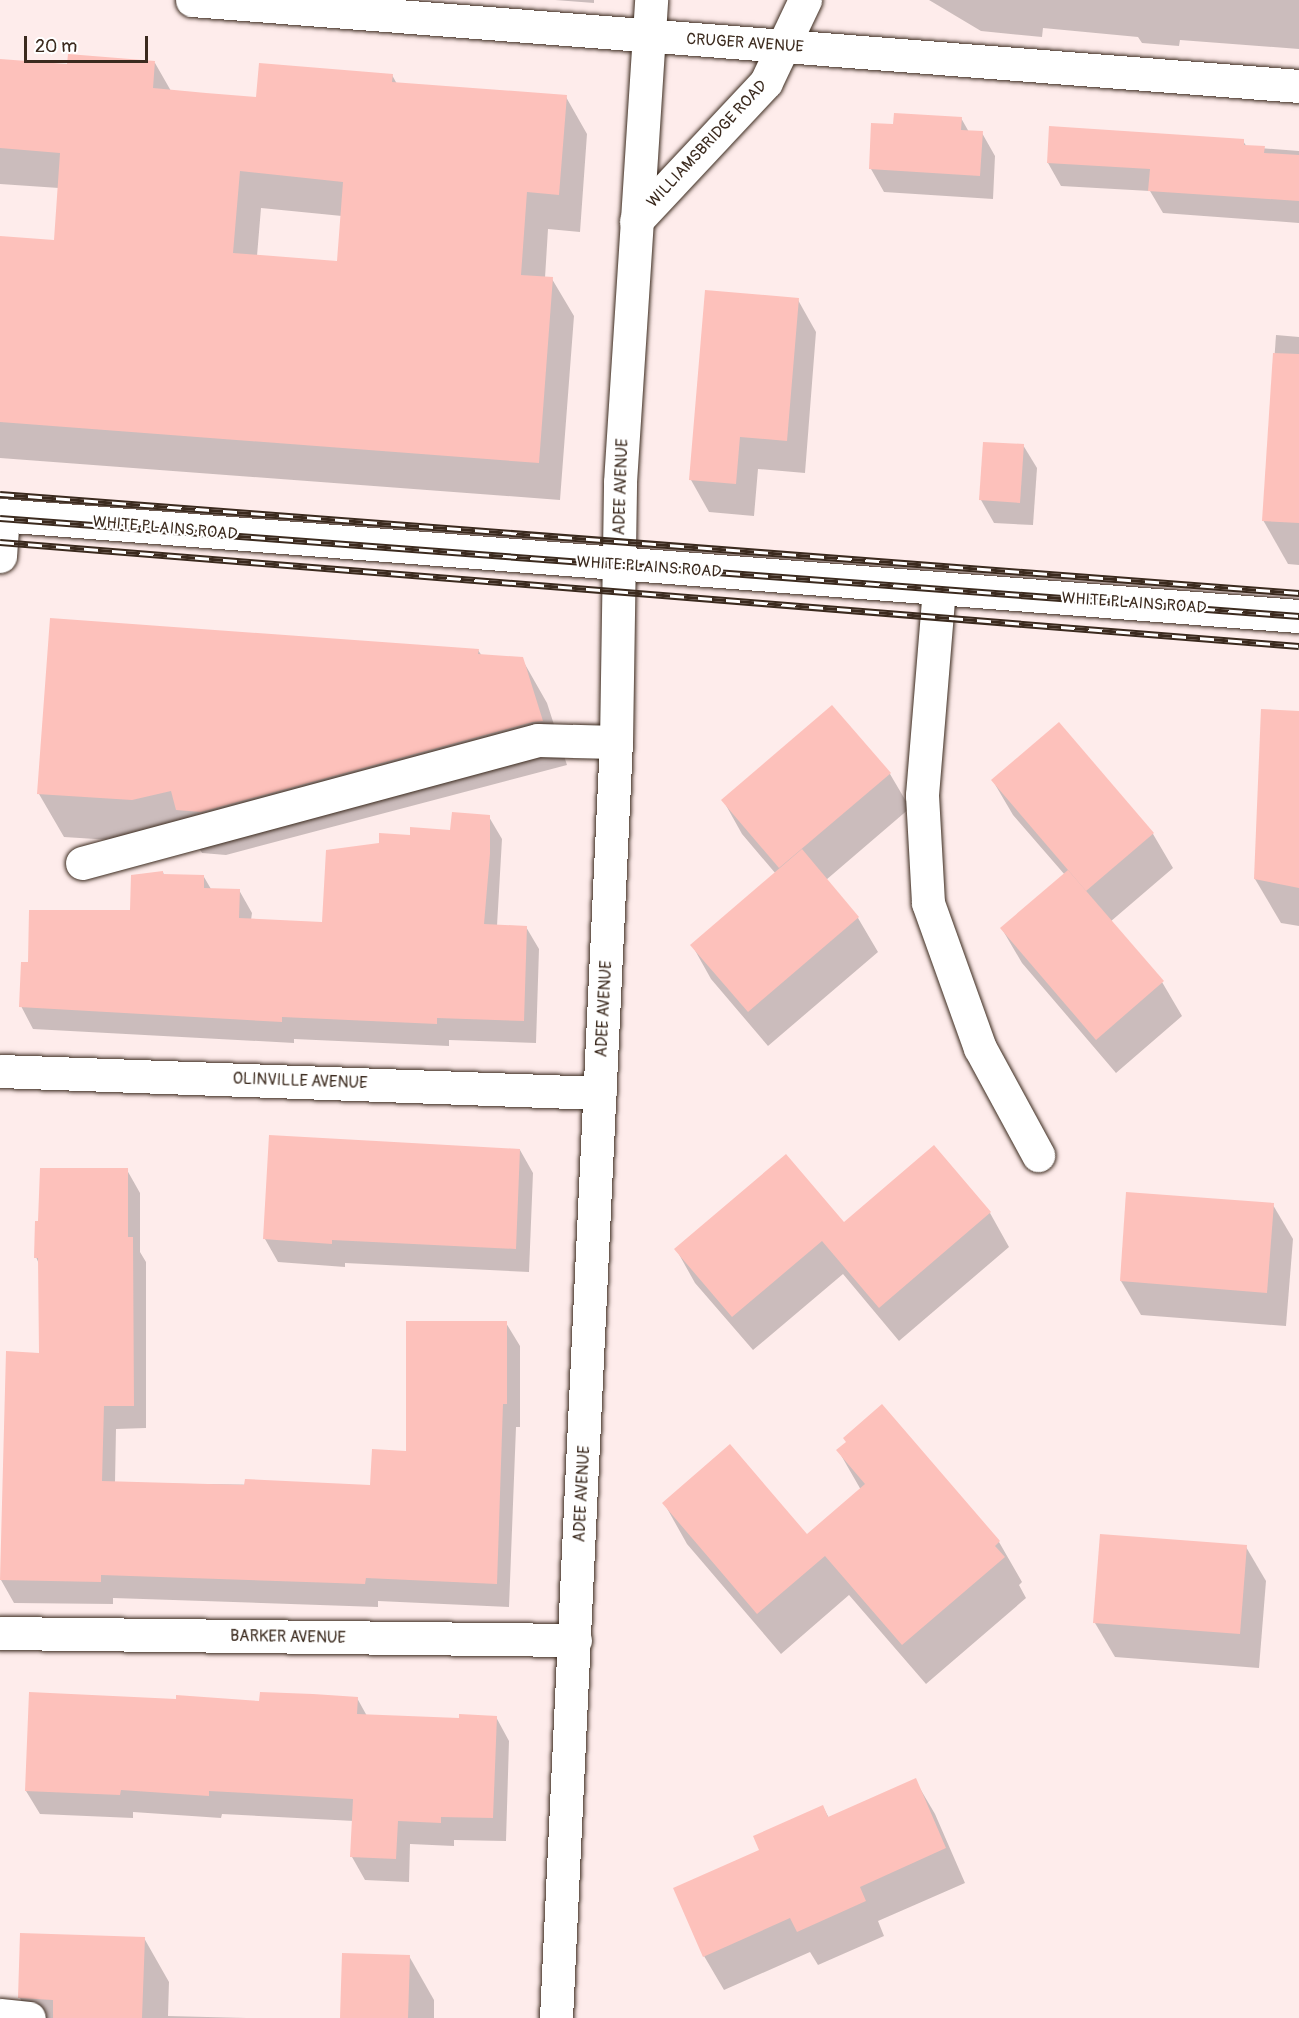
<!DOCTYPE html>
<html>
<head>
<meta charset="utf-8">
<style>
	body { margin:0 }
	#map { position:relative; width:1299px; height:2018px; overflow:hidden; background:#feeceb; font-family:Pangolin,sans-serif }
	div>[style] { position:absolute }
	.shadow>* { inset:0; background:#0003 }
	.building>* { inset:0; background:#fdc1bb }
	.roads { filter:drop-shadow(0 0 2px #3b2a1e) drop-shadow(0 0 2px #3b2a1e) }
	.minor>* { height:33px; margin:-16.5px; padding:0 16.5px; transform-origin:16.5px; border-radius:16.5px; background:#fff }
	.major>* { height:33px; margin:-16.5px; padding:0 16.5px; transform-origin:16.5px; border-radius:16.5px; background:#fff }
	.rail>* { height:7px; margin-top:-3.5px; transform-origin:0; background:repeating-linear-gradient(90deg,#fff 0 14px,#3b2a1e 0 28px); box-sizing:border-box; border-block:2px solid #3b2a1e }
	span { translate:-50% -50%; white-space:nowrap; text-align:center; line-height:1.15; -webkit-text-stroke:4.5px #fff; paint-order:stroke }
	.street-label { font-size:16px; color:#3b2a1e }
	.scale { position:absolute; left:24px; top:36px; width:124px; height:27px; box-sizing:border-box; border:3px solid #3b2a1e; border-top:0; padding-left:8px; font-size:18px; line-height:21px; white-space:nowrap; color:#3b2a1e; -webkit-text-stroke:4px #fff; paint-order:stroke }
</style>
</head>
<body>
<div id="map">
	<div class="shadow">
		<i style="clip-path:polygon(555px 0,594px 0,594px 3px)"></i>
		<i style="clip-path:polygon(929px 0,1299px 0,1299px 49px,1180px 40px,1179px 46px,1142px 43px,1138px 37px,1043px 28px,1042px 37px,981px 31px)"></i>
		<i style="clip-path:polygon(evenodd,0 60px,68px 66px,155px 63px,171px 91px,257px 99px,392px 75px,397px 84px,566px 97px,587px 134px,580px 232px,548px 229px,545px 278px,552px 279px,574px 316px,560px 500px,0 458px,0 237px,55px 241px,59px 188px,0 184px,0 60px,261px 208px,342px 216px,339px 263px,257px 256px,261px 208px)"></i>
		<i style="clip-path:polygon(961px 118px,969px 132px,982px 133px,995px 156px,993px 199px,884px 192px,871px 169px,895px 125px)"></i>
		<i style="clip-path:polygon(1243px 141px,1247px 147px,1299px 151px,1299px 223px,1163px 213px,1150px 191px,1061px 186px,1048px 163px)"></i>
		<i style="clip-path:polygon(798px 300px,816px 332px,805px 473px,758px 469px,754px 516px,709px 512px,691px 480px)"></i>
		<i style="clip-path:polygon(1276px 335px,1299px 337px,1299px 565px,1288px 564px,1263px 520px)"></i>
		<i style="clip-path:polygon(1023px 445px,1037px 468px,1033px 525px,994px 523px,981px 500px)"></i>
		<i style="clip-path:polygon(478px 650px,482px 656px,522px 659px,547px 703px,567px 765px,226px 855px,202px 853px,192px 835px,158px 843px,64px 837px,39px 794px)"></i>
		<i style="clip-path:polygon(832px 707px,890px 774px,910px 808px,826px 880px,858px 918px,878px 952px,768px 1046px,711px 979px,692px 945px,776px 874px,742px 834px,723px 800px)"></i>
		<i style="clip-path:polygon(1299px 713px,1299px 926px,1281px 923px,1255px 879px)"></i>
		<i style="clip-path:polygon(1059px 724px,1153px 834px,1173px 868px,1110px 922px,1162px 982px,1182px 1016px,1116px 1073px,1022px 963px,1002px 929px,1065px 875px,1013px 815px,993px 781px)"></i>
		<i style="clip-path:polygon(489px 817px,502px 839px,497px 926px,526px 927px,539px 949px,536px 1043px,449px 1040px,449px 1046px,294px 1039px,294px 1043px,33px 1029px,21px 1006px,29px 964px,132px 912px,163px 872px,164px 875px,204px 877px,211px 889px,239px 890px,252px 913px,251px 920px,323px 923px,381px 845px,411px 836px,452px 832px)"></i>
		<i style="clip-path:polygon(520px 1150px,533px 1173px,529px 1272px,345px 1263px,345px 1267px,278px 1262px,265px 1239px)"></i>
		<i style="clip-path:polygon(127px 1170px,140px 1193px,140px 1252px,146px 1262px,146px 1428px,116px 1429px,115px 1483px,371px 1486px,408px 1452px,506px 1323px,520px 1346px,520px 1427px,516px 1427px,509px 1607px,378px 1601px,378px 1607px,113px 1598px,113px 1604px,14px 1603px,1px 1580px,40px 1354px,39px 1264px,36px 1257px)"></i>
		<i style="clip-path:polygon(1273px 1205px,1293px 1239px,1286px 1326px,1141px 1315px,1121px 1281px)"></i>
		<i style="clip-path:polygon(990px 1213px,1009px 1247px,899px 1341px,843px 1274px,753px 1350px,695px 1283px,676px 1249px,844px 1224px)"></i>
		<i style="clip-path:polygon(838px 1450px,999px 1542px,1022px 1582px,1019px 1585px,1026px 1598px,926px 1684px,849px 1595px,781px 1654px,687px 1544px,664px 1503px,807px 1536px,861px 1490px)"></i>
		<i style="clip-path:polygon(1246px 1547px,1266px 1581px,1259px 1668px,1115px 1657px,1095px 1623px)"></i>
		<i style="clip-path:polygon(357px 1698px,367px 1716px,460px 1719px,496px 1717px,509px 1741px,506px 1841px,454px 1840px,454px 1846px,410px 1844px,409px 1882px,365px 1880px,352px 1857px,354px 1821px,222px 1814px,221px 1818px,133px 1812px,133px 1818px,40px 1814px,26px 1791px,261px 1703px)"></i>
		<i style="clip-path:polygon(915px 1780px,935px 1814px,965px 1883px,878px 1921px,884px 1936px,818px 1965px,810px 1952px,724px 1990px,704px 1956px,761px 1851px,823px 1807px,829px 1818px)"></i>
		<i style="clip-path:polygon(144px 1938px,169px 1982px,168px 2016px,247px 2018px,31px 2018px,20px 1998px)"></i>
		<i style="clip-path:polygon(409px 1956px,434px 2000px,434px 2018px,342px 2018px)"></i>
	</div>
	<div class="building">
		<i style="clip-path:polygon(evenodd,68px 54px,155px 61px,153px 88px,206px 93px,256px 97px,259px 63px,393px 74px,392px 82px,567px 95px,559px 195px,527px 192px,521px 275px,553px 277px,539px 463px,0 422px,0 236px,54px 240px,60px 153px,0 148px,0 59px,67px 64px,68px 54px,240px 171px,343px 182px,337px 261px,233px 253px,240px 171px)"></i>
		<i style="clip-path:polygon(894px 113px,962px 117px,961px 130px,983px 131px,980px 176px,869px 169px,871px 123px,893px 124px)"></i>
		<i style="clip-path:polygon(1049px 126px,1244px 139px,1244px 145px,1265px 146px,1264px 153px,1299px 155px,1299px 201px,1148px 191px,1150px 169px,1047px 163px)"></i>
		<i style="clip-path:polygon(705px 290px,799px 298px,787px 441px,740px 437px,736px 484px,689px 480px)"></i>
		<i style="clip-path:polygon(1273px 353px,1299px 354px,1299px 523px,1262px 521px)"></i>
		<i style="clip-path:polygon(983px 442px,1024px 444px,1020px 503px,979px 500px)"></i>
		<i style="clip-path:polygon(50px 618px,479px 649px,478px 654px,523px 657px,543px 721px,533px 722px,201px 812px,176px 810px,171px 791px,132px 800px,37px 794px)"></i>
		<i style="clip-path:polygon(832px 705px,891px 773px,779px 868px,721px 800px)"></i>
		<i style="clip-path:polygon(1261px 709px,1299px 711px,1299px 888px,1254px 879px)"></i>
		<i style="clip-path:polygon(1059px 722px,1154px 833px,1086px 891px,991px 780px)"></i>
		<i style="clip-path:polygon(452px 812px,490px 815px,490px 854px,484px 924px,527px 926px,524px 1021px,437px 1018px,437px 1024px,282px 1017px,282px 1022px,19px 1007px,21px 962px,28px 962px,29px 910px,130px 910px,131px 875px,163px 871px,163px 874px,204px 875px,204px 888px,240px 889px,239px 918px,322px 922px,326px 850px,379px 843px,379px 833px,410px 835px,410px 827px,450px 830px)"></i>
		<i style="clip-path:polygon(802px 849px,859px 917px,748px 1012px,690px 945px)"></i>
		<i style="clip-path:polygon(1068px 870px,1164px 981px,1096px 1040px,1000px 928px)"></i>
		<i style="clip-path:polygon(269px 1135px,520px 1149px,516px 1249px,332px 1240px,332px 1244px,263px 1239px)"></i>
		<i style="clip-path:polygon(934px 1145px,991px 1212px,879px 1308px,822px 1241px,732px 1317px,674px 1249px,786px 1154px,844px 1222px)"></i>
		<i style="clip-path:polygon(40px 1168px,128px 1168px,128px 1237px,133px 1237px,134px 1406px,104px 1406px,102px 1481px,244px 1485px,245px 1479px,370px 1485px,372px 1449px,406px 1451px,406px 1321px,507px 1321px,507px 1404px,503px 1404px,497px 1584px,366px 1578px,365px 1584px,101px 1575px,101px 1582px,0 1580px,6px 1351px,39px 1353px,38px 1258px,34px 1258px,35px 1221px,38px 1221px)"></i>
		<i style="clip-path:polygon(1126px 1192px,1274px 1203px,1267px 1293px,1120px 1281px)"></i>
		<i style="clip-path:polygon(882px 1404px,1000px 1541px,995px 1546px,1005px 1557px,902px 1645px,825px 1556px,757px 1614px,662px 1503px,730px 1444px,807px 1534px,865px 1484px,836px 1450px,846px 1442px,843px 1438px)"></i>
		<i style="clip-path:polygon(1100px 1534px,1247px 1545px,1240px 1634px,1093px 1623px)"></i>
		<i style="clip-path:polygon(29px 1692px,176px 1699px,176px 1695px,259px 1701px,260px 1692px,313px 1694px,358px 1697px,357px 1714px,459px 1718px,459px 1714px,497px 1716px,493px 1818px,441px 1817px,441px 1823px,398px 1821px,396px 1859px,350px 1857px,353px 1799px,209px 1791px,209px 1796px,121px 1790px,120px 1795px,25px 1791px)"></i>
		<i style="clip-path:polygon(916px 1778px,946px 1848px,860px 1887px,866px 1901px,797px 1932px,790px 1918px,703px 1957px,673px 1888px,759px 1850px,753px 1836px,823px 1805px,828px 1817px)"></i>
		<i style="clip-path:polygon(20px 1933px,145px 1937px,142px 2018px,53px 2018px,53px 2000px,18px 1998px)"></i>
		<i style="clip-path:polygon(342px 1953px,410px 1955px,408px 2018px,340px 2018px)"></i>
	</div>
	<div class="roads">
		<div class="minor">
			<i style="left:192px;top:0;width:1110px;rotate:4.44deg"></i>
			<i style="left:636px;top:221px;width:190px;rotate:-46.9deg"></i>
			<i style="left:766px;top:82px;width:91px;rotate:-64.6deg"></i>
			<i style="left:0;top:556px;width:41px;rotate:-85.8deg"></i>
			<i style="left:939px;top:588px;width:208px;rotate:94.7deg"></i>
			<i style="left:922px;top:795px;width:108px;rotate:86.8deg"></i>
			<i style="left:928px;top:903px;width:154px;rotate:70.3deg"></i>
			<i style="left:980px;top:1048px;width:122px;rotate:61.5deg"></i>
			<i style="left:82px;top:863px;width:472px;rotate:-15.1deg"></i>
			<i style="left:538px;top:740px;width:78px;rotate:1.5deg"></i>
			<i style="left:0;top:1071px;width:600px;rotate:2.1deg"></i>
			<i style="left:0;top:1633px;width:575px;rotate:0.7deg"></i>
			<i style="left:0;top:2015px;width:29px;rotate:6deg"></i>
			<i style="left:556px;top:2018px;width:1277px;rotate:-87.31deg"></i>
			<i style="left:616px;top:742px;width:260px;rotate:-89.1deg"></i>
			<i style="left:620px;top:482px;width:483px;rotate:-86.3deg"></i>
		</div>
		<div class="major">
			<i style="left:0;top:515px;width:1303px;rotate:4.45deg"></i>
		</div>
	</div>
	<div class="rail">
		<i style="left:0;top:494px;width:1303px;rotate:4.36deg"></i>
		<i style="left:0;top:518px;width:1303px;rotate:4.31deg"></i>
		<i style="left:0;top:542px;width:1303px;rotate:4.58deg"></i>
	</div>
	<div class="street-label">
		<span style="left:745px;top:43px;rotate:4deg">CRUGER AVENUE</span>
		<span style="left:707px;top:144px;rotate:-47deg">WILLIAMSBRIDGE ROAD</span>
		<span style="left:621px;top:487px;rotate:-88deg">ADEE AVENUE</span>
		<span style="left:165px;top:528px;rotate:5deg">WHITE PLAINS ROAD</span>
		<span style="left:649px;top:567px;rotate:4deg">WHITE PLAINS ROAD</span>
		<span style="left:1134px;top:603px;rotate:4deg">WHITE PLAINS ROAD</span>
		<span style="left:604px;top:1009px;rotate:-87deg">ADEE AVENUE</span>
		<span style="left:300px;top:1081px;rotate:2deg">OLINVILLE AVENUE</span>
		<span style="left:582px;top:1494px;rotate:-87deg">ADEE AVENUE</span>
		<span style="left:288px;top:1637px;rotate:1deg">BARKER AVENUE</span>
	</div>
	<div class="scale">20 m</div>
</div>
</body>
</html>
